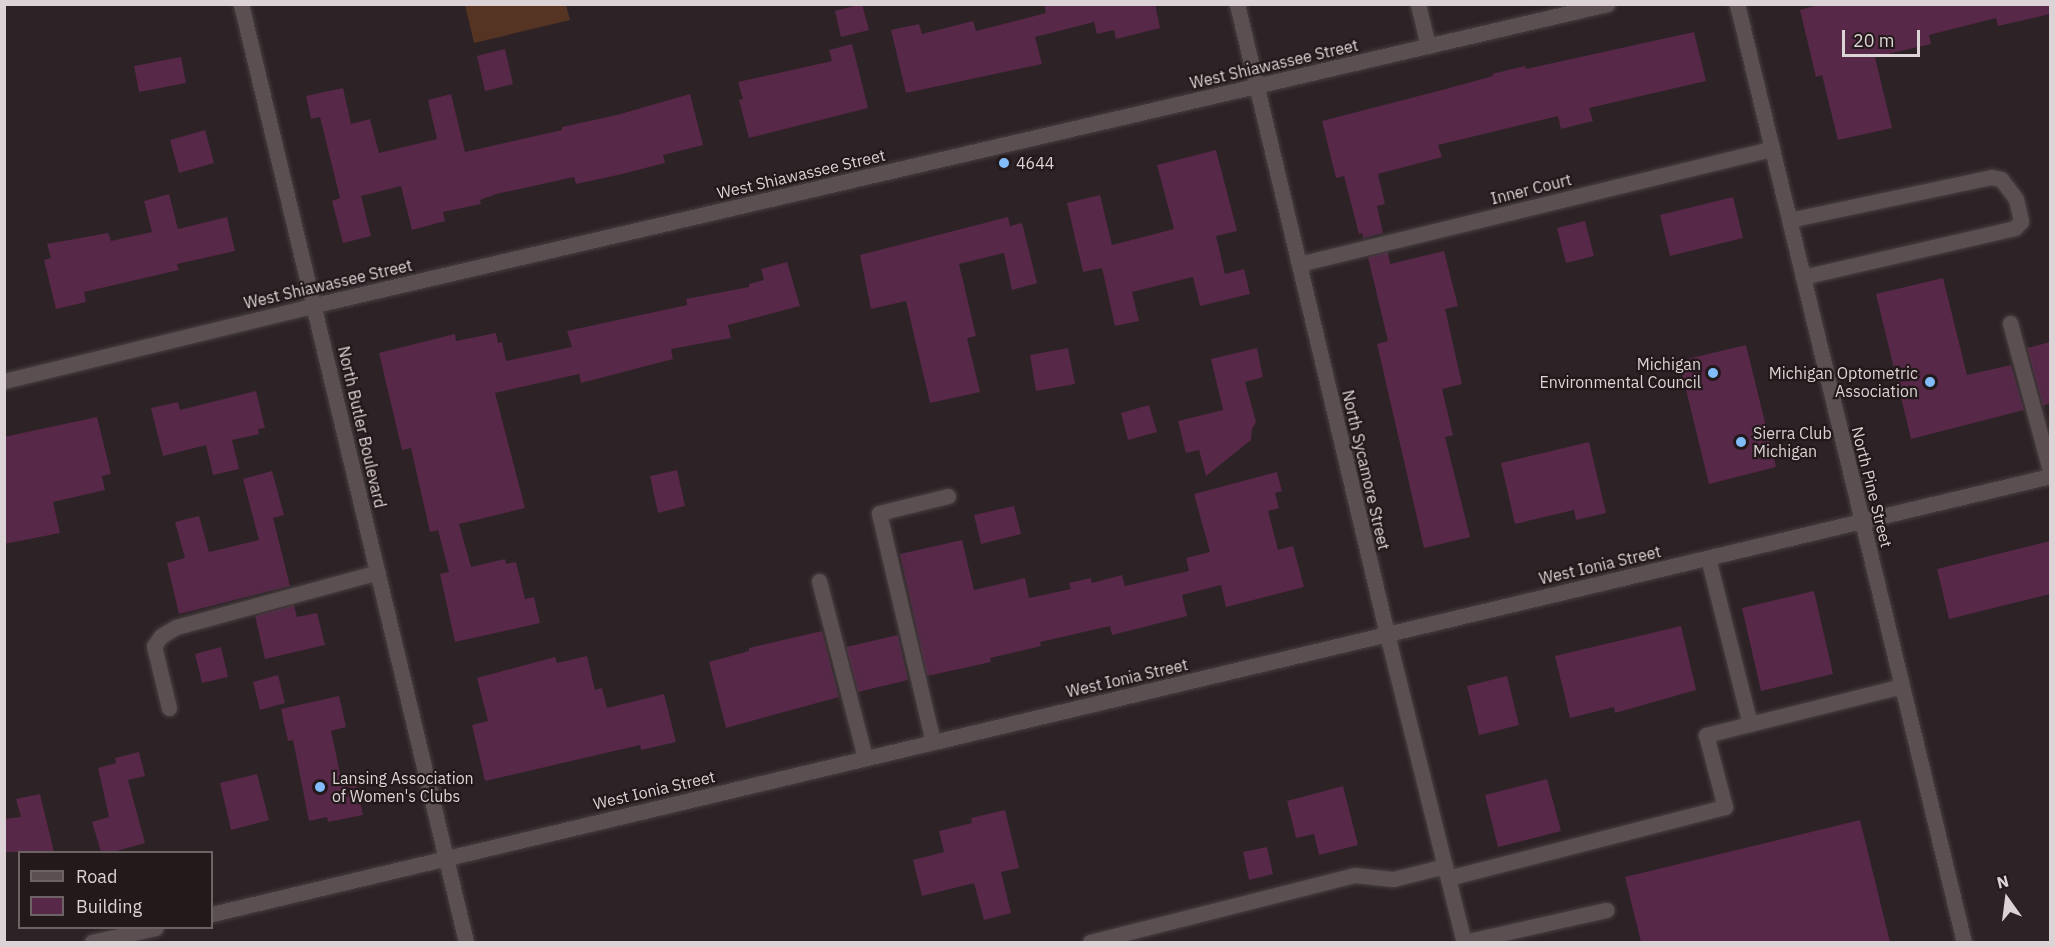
<!DOCTYPE html>
<html>
<head>
<meta charset="utf-8">
<style>
	body { margin:0 }
	#map { position:relative; width:2055px; height:947px; overflow:hidden; background:#2d2225; font-family:"IBM Plex Sans",sans-serif }
	div>[style] { position:absolute }
	.green>* { inset:0; background:#553423 }
	.building>* { inset:0; background:#572848 }
	.roads { filter:drop-shadow(0 0 2px #484042) drop-shadow(0 0 2px #484042) }
	.service>* { height:15px; margin:-7.5px; padding:0 7.5px; transform-origin:7.5px; border-radius:7.5px; background:#5c4f52 }
	.minor>* { height:15px; margin:-7.5px; padding:0 7.5px; transform-origin:7.5px; border-radius:7.5px; background:#5c4f52 }
	.tertiary>* { height:15px; margin:-7.5px; padding:0 7.5px; transform-origin:7.5px; border-radius:7.5px; background:#5c4f52 }
	.dots>* { width:16px; height:16px; translate:-50% -50%; box-sizing:border-box; border:3px solid #23191b; border-radius:50% }
	span { translate:-50% -50%; white-space:nowrap; text-align:center; line-height:1.15; -webkit-text-stroke:4.5px #23191b; paint-order:stroke }
	.street-label { font-size:16px; color:#dbd3d5 }
	.poi-label { font-size:16px; color:#dbd3d5 }
	.left { translate:0 -50%; text-align:left }
	.right { translate:-100% -50%; text-align:right }
	.frame { position:absolute; inset:0; border:6px solid #dbd3d5; pointer-events:none }
	.legend { position:absolute; left:18px; top:851px; width:195px; height:78px; box-sizing:border-box; background:#23191b; border:2px solid #6d6365; margin:0; padding:8px 10px; list-style:none; font-size:18px; color:#dbd3d5 }
	.legend li { display:flex; align-items:center; gap:12px; height:30px }
	.legend b { width:30px; border:2px solid #6d6365 }
	.north { position:absolute; left:1977px; top:869px; width:60px; height:60px; -webkit-text-stroke:4px #23191b; paint-order:stroke; rotate:346deg; font-size:16px; font-weight:700; line-height:24px; text-align:center; color:#dbd3d5 }
	.north::after { content:''; display:block; margin:auto; width:21px; height:27px; background:#dbd3d5; clip-path:polygon(50% 0,100% 100%,50% 72%,0 100%) }
	.scale { position:absolute; left:1842px; top:30px; width:78px; height:27px; box-sizing:border-box; border:3px solid #dbd3d5; border-top:0; padding-left:8px; font-size:18px; line-height:21px; white-space:nowrap; color:#dbd3d5; -webkit-text-stroke:4px #23191b; paint-order:stroke }
</style>
</head>
<body>
<div id="map">
	<div class="green">
		<i style="clip-path:polygon(465px 5px,566px 5px,570px 20px,474px 43px)"></i>
	</div>
	<div class="building">
		<i style="clip-path:polygon(862px 4px,869px 30px,841px 37px,835px 11px)"></i>
		<i style="clip-path:polygon(1044px 4px,1155px 4px,1160px 28px,1116px 39px,1114px 30px,1097px 34px,1094px 22px,1035px 37px,1042px 64px,906px 93px,891px 30px,919px 24px,922px 34px,973px 21px,976px 31px,1046px 13px)"></i>
		<i style="clip-path:polygon(1822px 4px,2050px 4px,2050px 14px,1998px 26px,1996px 18px,1929px 35px,1931px 44px,1875px 57px,1892px 128px,1838px 140px,1822px 75px,1816px 77px,1800px 10px)"></i>
		<i style="clip-path:polygon(1694px 32px,1706px 81px,1589px 108px,1593px 121px,1561px 129px,1558px 116px,1438px 145px,1442px 157px,1378px 174px,1385px 204px,1377px 206px,1383px 233px,1363px 238px,1362px 233px,1359px 234px,1344px 176px,1336px 178px,1322px 121px,1442px 90px,1493px 76px,1492px 74px,1525px 66px,1526px 69px)"></i>
		<i style="clip-path:polygon(852px 44px,868px 108px,749px 138px,739px 100px,743px 99px,738px 82px,832px 61px,829px 50px)"></i>
		<i style="clip-path:polygon(505px 49px,513px 84px,485px 91px,477px 56px)"></i>
		<i style="clip-path:polygon(181px 57px,186px 83px,139px 92px,134px 66px)"></i>
		<i style="clip-path:polygon(343px 88px,351px 124px,370px 119px,379px 153px,437px 139px,428px 100px,451px 94px,465px 152px,562px 130px,562px 127px,617px 115px,690px 94px,703px 145px,663px 155px,665px 163px,622px 174px,576px 184px,574px 177px,496px 194px,480px 200px,481px 204px,443px 212px,445px 221px,412px 230px,401px 186px,361px 196px,371px 236px,343px 243px,332px 201px,340px 198px,320px 117px,311px 119px,306px 96px)"></i>
		<i style="clip-path:polygon(205px 130px,214px 163px,179px 173px,170px 140px)"></i>
		<i style="clip-path:polygon(1216px 150px,1237px 231px,1216px 236px,1225px 274px,1244px 269px,1250px 294px,1200px 306px,1193px 277px,1132px 292px,1139px 321px,1115px 326px,1102px 268px,1083px 272px,1067px 203px,1100px 195px,1112px 245px,1174px 229px,1157px 165px)"></i>
		<i style="clip-path:polygon(169px 194px,178px 229px,227px 217px,235px 251px,177px 264px,179px 270px,84px 292px,86px 302px,56px 309px,44px 260px,51px 258px,47px 244px,108px 233px,111px 241px,152px 232px,144px 201px)"></i>
		<i style="clip-path:polygon(1733px 197px,1743px 238px,1670px 256px,1660px 215px)"></i>
		<i style="clip-path:polygon(1008px 217px,1010px 226px,1022px 223px,1037px 283px,1012px 290px,1004px 253px,959px 264px,976px 336px,967px 338px,980px 392px,930px 403px,906px 301px,871px 309px,860px 255px)"></i>
		<i style="clip-path:polygon(1585px 221px,1594px 256px,1566px 263px,1557px 228px)"></i>
		<i style="clip-path:polygon(1444px 251px,1458px 306px,1445px 309px,1462px 384px,1442px 389px,1453px 435px,1445px 437px,1470px 537px,1424px 548px,1377px 344px,1388px 341px,1368px 257px,1388px 252px,1390px 264px)"></i>
		<i style="clip-path:polygon(787px 262px,800px 306px,728px 325px,731px 338px,671px 349px,673px 359px,581px 383px,579px 374px,495px 393px,525px 508px,459px 524px,471px 567px,505px 559px,506px 564px,516px 562px,525px 599px,534px 597px,540px 623px,455px 642px,440px 574px,449px 572px,438px 530px,430px 532px,411px 448px,402px 450px,379px 353px,455px 334px,456px 341px,496px 333px,498px 343px,502px 342px,506px 361px,572px 347px,567px 331px,687px 305px,686px 299px,749px 287px,749px 284px,764px 280px,761px 269px)"></i>
		<i style="clip-path:polygon(1943px 278px,1967px 375px,2011px 365px,2024px 410px,1911px 439px,1876px 294px)"></i>
		<i style="clip-path:polygon(2050px 342px,2050px 403px,2043px 406px,2027px 348px)"></i>
		<i style="clip-path:polygon(1746px 345px,1776px 467px,1709px 484px,1679px 361px)"></i>
		<i style="clip-path:polygon(1068px 348px,1075px 384px,1036px 391px,1030px 355px)"></i>
		<i style="clip-path:polygon(1257px 348px,1263px 377px,1245px 382px,1256px 422px,1252px 429px,1251px 440px,1206px 476px,1199px 450px,1186px 453px,1178px 421px,1223px 410px,1211px 359px)"></i>
		<i style="clip-path:polygon(256px 391px,265px 428px,258px 429px,259px 434px,232px 440px,239px 469px,213px 475px,206px 445px,163px 456px,151px 408px,178px 402px,180px 410px)"></i>
		<i style="clip-path:polygon(1149px 405px,1157px 432px,1128px 440px,1121px 413px)"></i>
		<i style="clip-path:polygon(97px 417px,111px 474px,102px 476px,105px 490px,53px 502px,60px 533px,4px 544px,4px 437px)"></i>
		<i style="clip-path:polygon(1589px 442px,1606px 513px,1576px 520px,1574px 510px,1515px 524px,1501px 463px)"></i>
		<i style="clip-path:polygon(677px 470px,685px 506px,658px 513px,650px 476px)"></i>
		<i style="clip-path:polygon(272px 471px,284px 515px,273px 518px,290px 586px,179px 614px,167px 563px,185px 558px,175px 522px,199px 516px,209px 552px,259px 540px,243px 479px)"></i>
		<i style="clip-path:polygon(1277px 472px,1282px 491px,1275px 493px,1279px 508px,1268px 511px,1278px 550px,1293px 546px,1304px 587px,1226px 607px,1221px 585px,1182px 595px,1187px 616px,1112px 635px,1110px 626px,1040px 642px,1041px 646px,990px 658px,991px 662px,927px 676px,900px 554px,962px 540px,974px 590px,1025px 578px,1029px 598px,1071px 589px,1069px 583px,1091px 578px,1092px 583px,1122px 575px,1125px 586px,1189px 571px,1186px 558px,1210px 552px,1194px 494px)"></i>
		<i style="clip-path:polygon(1014px 506px,1021px 534px,981px 544px,974px 515px)"></i>
		<i style="clip-path:polygon(2050px 541px,2050px 594px,1949px 619px,1937px 569px)"></i>
		<i style="clip-path:polygon(1814px 591px,1833px 674px,1761px 691px,1742px 608px)"></i>
		<i style="clip-path:polygon(294px 605px,297px 617px,317px 613px,325px 645px,265px 659px,255px 616px)"></i>
		<i style="clip-path:polygon(1681px 626px,1696px 690px,1615px 713px,1614px 707px,1570px 718px,1555px 656px)"></i>
		<i style="clip-path:polygon(822px 631px,839px 697px,726px 728px,709px 662px,749px 651px,749px 648px)"></i>
		<i style="clip-path:polygon(898px 635px,908px 680px,858px 692px,846px 647px)"></i>
		<i style="clip-path:polygon(221px 647px,228px 677px,202px 683px,195px 654px)"></i>
		<i style="clip-path:polygon(587px 656px,595px 690px,602px 688px,607px 708px,664px 694px,676px 742px,641px 750px,640px 745px,485px 781px,472px 725px,488px 721px,477px 678px,555px 657px,557px 663px)"></i>
		<i style="clip-path:polygon(278px 675px,285px 703px,260px 710px,253px 682px)"></i>
		<i style="clip-path:polygon(1507px 676px,1519px 725px,1479px 735px,1467px 686px)"></i>
		<i style="clip-path:polygon(339px 696px,346px 727px,331px 731px,341px 778px,354px 775px,363px 815px,328px 822px,327px 817px,309px 821px,293px 740px,288px 741px,281px 709px)"></i>
		<i style="clip-path:polygon(139px 752px,145px 776px,128px 780px,145px 843px,113px 852px,101px 852px,92px 822px,109px 817px,98px 768px,116px 763px,115px 758px)"></i>
		<i style="clip-path:polygon(257px 774px,269px 820px,231px 830px,220px 783px)"></i>
		<i style="clip-path:polygon(1547px 779px,1561px 831px,1498px 847px,1485px 795px)"></i>
		<i style="clip-path:polygon(1343px 786px,1358px 845px,1319px 855px,1314px 834px,1296px 838px,1287px 801px)"></i>
		<i style="clip-path:polygon(40px 794px,54px 852px,4px 852px,4px 819px,21px 817px,16px 799px)"></i>
		<i style="clip-path:polygon(1005px 810px,1019px 868px,1001px 872px,1011px 913px,984px 920px,974px 883px,922px 896px,913px 860px,944px 852px,939px 831px,972px 823px,971px 818px)"></i>
		<i style="clip-path:polygon(1860px 820px,1890px 942px,1641px 942px,1625px 877px)"></i>
		<i style="clip-path:polygon(1267px 847px,1273px 874px,1249px 880px,1243px 852px)"></i>
	</div>
	<div class="roads">
		<div class="service">
			<i style="left:1418px;top:4px;width:43px;rotate:76.6deg"></i>
			<i style="left:1789px;top:220px;width:207px;rotate:-12deg"></i>
			<i style="left:1991px;top:177px;width:10px;rotate:11deg"></i>
			<i style="left:2001px;top:179px;width:25px;rotate:53deg"></i>
			<i style="left:2016px;top:199px;width:23px;rotate:77deg"></i>
			<i style="left:2021px;top:221px;width:9px;rotate:131deg"></i>
			<i style="left:2015px;top:228px;width:218px;rotate:167deg"></i>
			<i style="left:1299px;top:264px;width:487px;rotate:-13.7deg"></i>
			<i style="left:2010px;top:323px;width:152px;rotate:74.8deg"></i>
			<i style="left:1708px;top:558px;width:171px;rotate:75.8deg"></i>
			<i style="left:819px;top:581px;width:183px;rotate:75.4deg"></i>
			<i style="left:169px;top:708px;width:64px;rotate:-103.6deg"></i>
			<i style="left:154px;top:646px;width:12px;rotate:-55deg"></i>
			<i style="left:161px;top:636px;width:17px;rotate:-31deg"></i>
			<i style="left:176px;top:627px;width:209px;rotate:-15.2deg"></i>
			<i style="left:933px;top:742px;width:235px;rotate:-103.3deg"></i>
			<i style="left:879px;top:513px;width:71px;rotate:-13.8deg"></i>
			<i style="left:1448px;top:878px;width:286px;rotate:-14.4deg"></i>
			<i style="left:1725px;top:807px;width:74px;rotate:-104.8deg"></i>
			<i style="left:1706px;top:735px;width:202px;rotate:-14deg"></i>
			<i style="left:1090px;top:942px;width:272px;rotate:-14.2deg"></i>
			<i style="left:1354px;top:875px;width:39px;rotate:6deg"></i>
			<i style="left:1393px;top:879px;width:54px;rotate:-14deg"></i>
			<i style="left:1464px;top:942px;width:146px;rotate:-12.7deg"></i>
		</div>
		<div class="minor">
			<i style="left:241px;top:4px;width:965px;rotate:76.51deg"></i>
			<i style="left:1237px;top:4px;width:648px;rotate:76.61deg"></i>
			<i style="left:1387px;top:634px;width:317px;rotate:76deg"></i>
			<i style="left:212px;top:914px;width:1889px;rotate:-13.4deg"></i>
			<i style="left:92px;top:942px;width:65px;rotate:-12.5deg"></i>
		</div>
		<div class="tertiary">
			<i style="left:1737px;top:4px;width:965px;rotate:76.4deg"></i>
			<i style="left:4px;top:381px;width:320px;rotate:-13.7deg"></i>
			<i style="left:315px;top:305px;width:1327px;rotate:-13.11deg"></i>
		</div>
	</div>
	<div class="dots">
		<i style="left:1004px;top:163px;background:#82bcfa"></i>
		<i style="left:1713px;top:373px;background:#82bcfa"></i>
		<i style="left:1930px;top:382px;background:#82bcfa"></i>
		<i style="left:1741px;top:442px;background:#82bcfa"></i>
		<i style="left:320px;top:787px;background:#82bcfa"></i>
	</div>
	<div class="street-label">
		<span style="left:1274px;top:64px;rotate:-13deg">West Shiawassee Street</span>
		<span style="left:801px;top:174px;rotate:-13deg">West Shiawassee Street</span>
		<span style="left:1531px;top:189px;rotate:-14deg">Inner Court</span>
		<span style="left:328px;top:284px;rotate:-13deg">West Shiawassee Street</span>
		<span style="left:362px;top:427px;rotate:77deg">North Butler Boulevard</span>
		<span style="left:1366px;top:470px;rotate:77deg">North Sycamore Street</span>
		<span style="left:1872px;top:487px;rotate:76deg">North Pine Street</span>
		<span style="left:1600px;top:565px;rotate:-13deg">West Ionia Street</span>
		<span style="left:1127px;top:678px;rotate:-13deg">West Ionia Street</span>
		<span style="left:654px;top:790px;rotate:-13deg">West Ionia Street</span>
	</div>
	<div class="poi-label">
		<span class="left" style="left:1016px;top:163px">4644</span>
		<span class="right" style="left:1701px;top:373px">Michigan<br>Environmental Council</span>
		<span class="right" style="left:1918px;top:382px">Michigan Optometric<br>Association</span>
		<span class="left" style="left:1753px;top:442px">Sierra Club<br>Michigan</span>
		<span class="left" style="left:332px;top:787px">Lansing Association<br>of Women's Clubs</span>
	</div>
	<div class="frame"></div>
	<ul class="legend">
	<li><b style="height:8px;background:#5c4f52"></b>Road</li>
	<li><b style="height:16px;background:#572848"></b>Building</li>
	</ul>
	<div class="north">N</div>
	<div class="scale">20 m</div>
</div>
</body>
</html>
